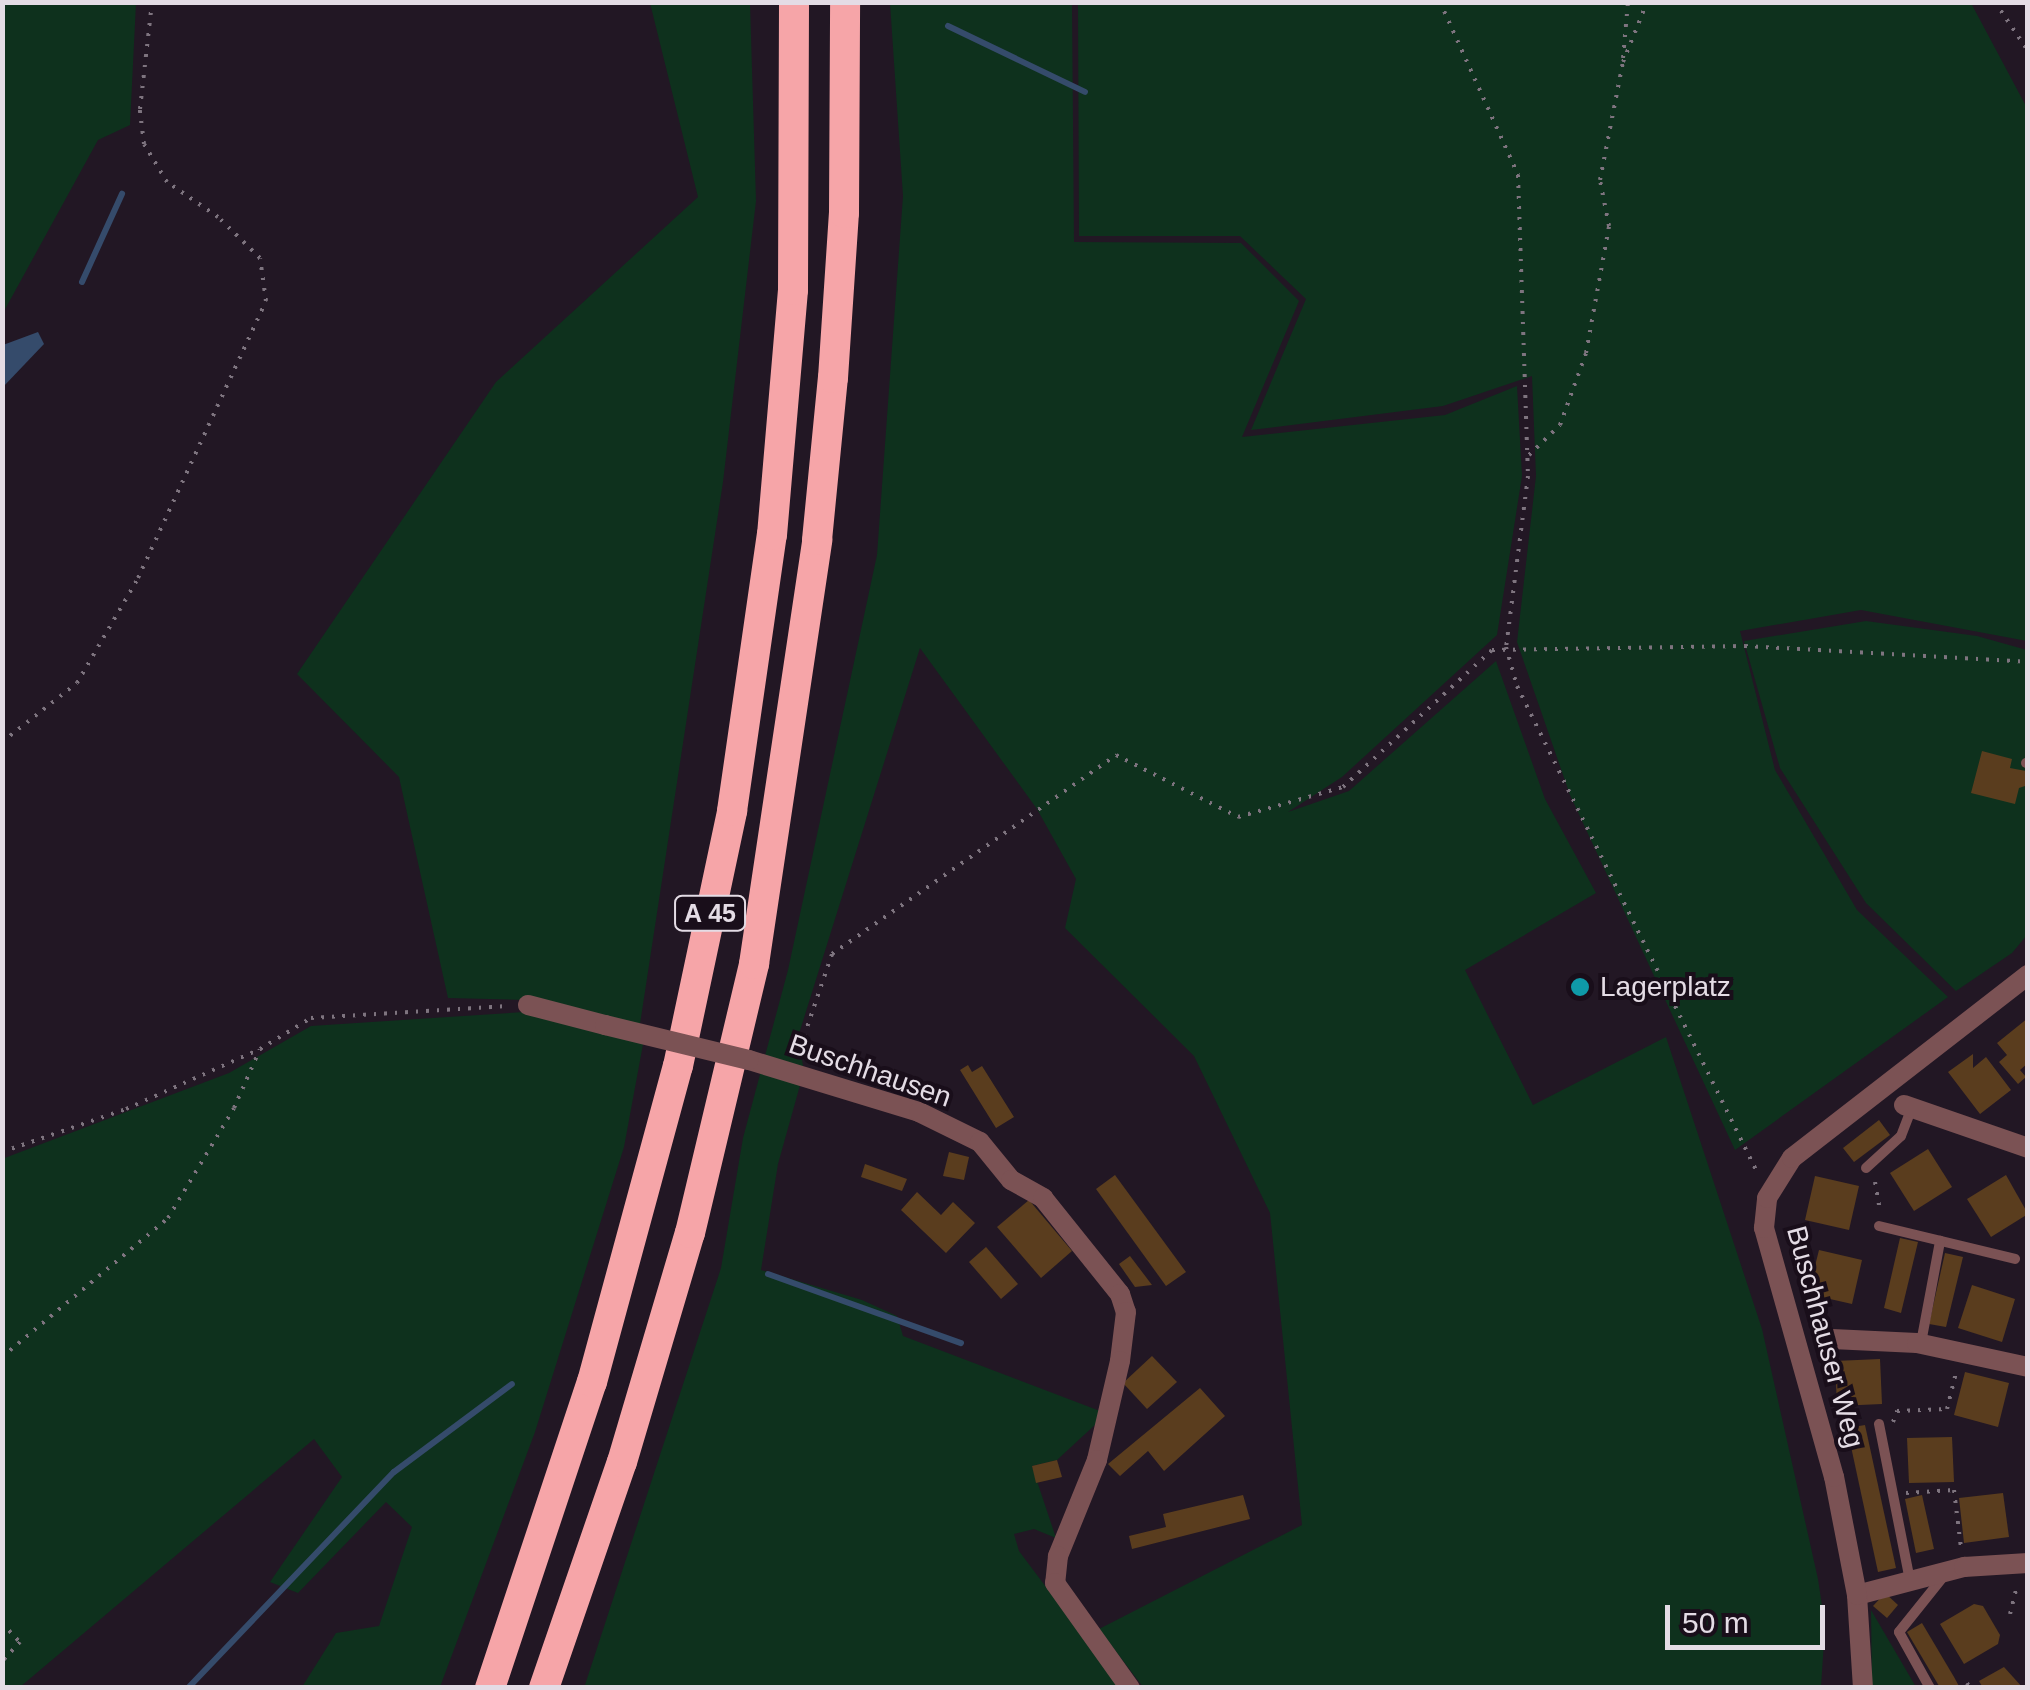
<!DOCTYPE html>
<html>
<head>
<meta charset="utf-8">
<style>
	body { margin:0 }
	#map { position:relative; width:2030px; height:1690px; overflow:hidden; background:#221724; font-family:Arial,sans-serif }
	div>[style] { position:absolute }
	.green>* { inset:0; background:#0e311d }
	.water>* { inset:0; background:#354b6b }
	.stream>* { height:6px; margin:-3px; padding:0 3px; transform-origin:3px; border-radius:3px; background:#354b6b }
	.building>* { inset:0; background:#5a3d1e }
	.path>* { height:4px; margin-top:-2px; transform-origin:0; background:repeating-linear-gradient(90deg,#7e747f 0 2.5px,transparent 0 10.5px) }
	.lane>* { height:10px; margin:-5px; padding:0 5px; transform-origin:5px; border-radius:5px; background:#7b5254 }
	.street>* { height:20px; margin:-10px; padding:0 10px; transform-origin:10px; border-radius:10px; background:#7b5254 }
	.highway>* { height:30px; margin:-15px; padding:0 15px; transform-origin:15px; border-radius:15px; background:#f6a5a8 }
	.street-bridge>* { height:20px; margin:-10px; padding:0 10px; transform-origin:10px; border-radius:10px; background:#7b5254 }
	.dots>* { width:28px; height:28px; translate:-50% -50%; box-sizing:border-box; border:5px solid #190e1a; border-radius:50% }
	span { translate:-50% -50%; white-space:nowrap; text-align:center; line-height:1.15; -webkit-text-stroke:8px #190e1a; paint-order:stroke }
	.shield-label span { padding:2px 8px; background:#190e1a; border:2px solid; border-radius:8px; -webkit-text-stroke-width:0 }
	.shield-label { font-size:25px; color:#e4dce5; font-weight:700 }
	.poi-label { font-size:28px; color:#e4dce5 }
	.left { translate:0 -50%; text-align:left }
	.street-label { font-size:28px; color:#e4dce5 }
	.frame { position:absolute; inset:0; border:5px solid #e4dce5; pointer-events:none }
	.scale { position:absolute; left:1665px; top:1605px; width:160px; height:45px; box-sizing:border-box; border:5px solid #e4dce5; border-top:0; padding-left:12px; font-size:30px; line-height:35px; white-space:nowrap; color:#e4dce5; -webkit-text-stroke:8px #190e1a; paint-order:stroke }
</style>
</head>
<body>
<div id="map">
	<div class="green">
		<i style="clip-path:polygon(2px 3px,136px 3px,130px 125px,98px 140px,3px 313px)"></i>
		<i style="clip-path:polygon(650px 3px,750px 3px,756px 201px,723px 482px,640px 1024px,528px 1000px,448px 998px,399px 777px,297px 674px,496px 382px,698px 197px)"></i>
		<i style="clip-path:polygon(890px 3px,1072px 3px,1074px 242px,1241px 243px,1299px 301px,1242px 437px,1445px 415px,1517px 386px,1522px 476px,1497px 635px,1342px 777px,1288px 812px,1349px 791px,1496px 661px,1545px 799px,1596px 893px,1465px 970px,1533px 1105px,1666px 1037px,1762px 1329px,1818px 1579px,1825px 1626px,1821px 1687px,1143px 1687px,1099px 1629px,1302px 1525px,1270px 1213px,1194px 1056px,1065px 928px,1076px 879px,1037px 809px,920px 648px,798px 1037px,804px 1071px,778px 1164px,761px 1270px,862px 1300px,897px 1316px,903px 1336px,1100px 1411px,1097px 1423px,1057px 1460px,1032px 1466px,1056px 1538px,1034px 1529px,1014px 1534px,1019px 1551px,1121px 1687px,584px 1688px,721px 1268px,743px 1138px,788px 970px,877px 555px,903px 196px)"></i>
		<i style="clip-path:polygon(1078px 3px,1971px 3px,2027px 108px,2027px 641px,1861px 610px,1740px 631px,1775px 770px,1857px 910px,1948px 997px,1735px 1150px,1570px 795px,1517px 642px,1536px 476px,1532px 376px,1443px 406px,1251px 430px,1306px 299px,1240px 236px,1079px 236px)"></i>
		<i style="clip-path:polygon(1866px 621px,1977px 636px,2027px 650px,2027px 935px,2012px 953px,1956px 991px,1866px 903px,1780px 768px,1744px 641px)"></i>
		<i style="clip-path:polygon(524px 1012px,644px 1039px,624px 1147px,535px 1432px,440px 1687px,302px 1687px,336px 1633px,379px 1626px,412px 1527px,386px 1502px,298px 1593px,270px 1582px,342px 1477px,314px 1439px,20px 1687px,3px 1687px,2px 1159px,229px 1073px,311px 1026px)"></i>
		<i style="clip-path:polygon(1871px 1610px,1916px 1687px,1872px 1687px)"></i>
	</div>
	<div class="water">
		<i style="clip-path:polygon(38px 332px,44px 344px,3px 387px,3px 345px)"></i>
	</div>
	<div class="stream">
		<i style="left:948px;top:26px;width:152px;rotate:25.7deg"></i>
		<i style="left:82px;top:282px;width:97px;rotate:-65.6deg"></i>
		<i style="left:768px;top:1274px;width:205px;rotate:19.7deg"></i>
		<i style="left:188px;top:1688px;width:298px;rotate:-46.4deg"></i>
		<i style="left:394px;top:1472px;width:147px;rotate:-36.7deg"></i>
	</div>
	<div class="building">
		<i style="clip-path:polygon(1982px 751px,2012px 759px,2010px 768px,2026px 771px,2028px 785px,2019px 788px,2015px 804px,1971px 793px)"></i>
		<i style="clip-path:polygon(2028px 1018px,2028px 1063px,2020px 1070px,2026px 1077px,2018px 1084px,1999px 1062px,2007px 1055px,1997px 1043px)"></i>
		<i style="clip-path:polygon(1973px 1054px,1973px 1068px,1986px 1057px,2011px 1090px,1980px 1114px,1948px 1072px)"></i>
		<i style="clip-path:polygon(968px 1065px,972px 1072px,982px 1066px,1014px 1117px,996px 1128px,960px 1070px)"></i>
		<i style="clip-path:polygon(1879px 1120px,1890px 1135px,1854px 1162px,1843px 1148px)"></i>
		<i style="clip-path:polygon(1928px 1149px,1952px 1187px,1914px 1211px,1890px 1173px)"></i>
		<i style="clip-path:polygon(949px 1152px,969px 1157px,964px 1180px,943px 1176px)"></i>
		<i style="clip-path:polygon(865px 1164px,907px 1179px,902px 1191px,861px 1177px)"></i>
		<i style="clip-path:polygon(1115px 1175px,1186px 1272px,1166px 1286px,1096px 1189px)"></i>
		<i style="clip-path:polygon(2006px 1175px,2028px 1214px,1991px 1237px,1967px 1199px)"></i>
		<i style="clip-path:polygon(1815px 1176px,1859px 1186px,1849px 1230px,1805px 1220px)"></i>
		<i style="clip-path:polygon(917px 1192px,941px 1215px,953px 1202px,975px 1223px,946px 1253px,901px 1210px)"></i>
		<i style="clip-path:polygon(1029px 1200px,1072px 1251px,1041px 1278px,997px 1227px)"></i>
		<i style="clip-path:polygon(1900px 1238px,1918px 1242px,1901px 1313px,1884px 1308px)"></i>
		<i style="clip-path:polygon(986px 1247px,1018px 1284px,1001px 1299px,969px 1262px)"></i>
		<i style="clip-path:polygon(1819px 1250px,1862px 1260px,1852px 1304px,1808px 1294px)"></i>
		<i style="clip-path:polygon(1945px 1253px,1963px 1257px,1946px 1327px,1929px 1324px)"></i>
		<i style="clip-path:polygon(1130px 1256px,1152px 1285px,1135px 1287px,1119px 1264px)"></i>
		<i style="clip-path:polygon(1972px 1285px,2015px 1299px,2002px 1342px,1958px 1328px)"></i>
		<i style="clip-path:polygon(1152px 1356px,1177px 1382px,1147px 1409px,1123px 1383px)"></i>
		<i style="clip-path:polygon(1880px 1359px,1882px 1404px,1837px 1406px,1835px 1361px)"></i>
		<i style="clip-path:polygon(1965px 1372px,2009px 1383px,1998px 1427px,1954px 1415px)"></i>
		<i style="clip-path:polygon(1200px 1388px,1225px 1416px,1164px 1471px,1148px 1451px,1120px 1476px,1108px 1464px)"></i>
		<i style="clip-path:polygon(1865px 1425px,1896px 1568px,1878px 1572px,1847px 1428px)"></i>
		<i style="clip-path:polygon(1952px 1437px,1954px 1482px,1909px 1483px,1907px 1438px)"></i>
		<i style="clip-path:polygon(1057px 1460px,1062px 1477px,1036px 1483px,1032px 1466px)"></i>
		<i style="clip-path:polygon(2003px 1493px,2009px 1537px,1964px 1543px,1959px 1498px)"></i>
		<i style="clip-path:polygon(1243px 1495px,1250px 1519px,1132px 1549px,1129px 1536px,1166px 1527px,1163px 1514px)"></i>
		<i style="clip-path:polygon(1922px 1495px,1934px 1549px,1916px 1553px,1905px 1499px)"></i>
		<i style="clip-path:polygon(1885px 1593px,1898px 1605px,1887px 1618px,1873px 1606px)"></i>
		<i style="clip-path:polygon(1974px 1604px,1983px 1606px,2000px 1635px,1998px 1644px,1964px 1664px,1940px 1624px)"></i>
		<i style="clip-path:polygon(1922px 1623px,1954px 1677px,1960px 1688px,1939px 1686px,1907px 1632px)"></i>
		<i style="clip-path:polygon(2004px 1667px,2023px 1688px,1983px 1688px,1979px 1681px)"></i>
	</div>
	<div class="path">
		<i style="left:1440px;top:2px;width:190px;rotate:65.7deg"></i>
		<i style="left:1518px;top:175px;width:301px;rotate:88.1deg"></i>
		<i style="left:1528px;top:476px;width:172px;rotate:97.3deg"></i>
		<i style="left:1506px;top:647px;width:41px;rotate:74.2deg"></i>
		<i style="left:1517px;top:686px;width:542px;rotate:63.72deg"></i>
		<i style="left:1995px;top:2px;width:59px;rotate:56deg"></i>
		<i style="left:1623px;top:58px;width:56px;rotate:-84.9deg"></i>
		<i style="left:1529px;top:455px;width:43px;rotate:-44.1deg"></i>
		<i style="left:1560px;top:425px;width:77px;rotate:-70.1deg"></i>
		<i style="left:1586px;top:353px;width:129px;rotate:-79.7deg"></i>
		<i style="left:1609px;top:226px;width:47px;rotate:-101.1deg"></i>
		<i style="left:1600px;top:180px;width:120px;rotate:-79deg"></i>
		<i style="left:1623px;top:62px;width:65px;rotate:-68.2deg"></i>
		<i style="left:2px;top:742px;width:95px;rotate:-38.2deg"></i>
		<i style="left:77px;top:683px;width:121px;rotate:-59.8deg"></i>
		<i style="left:138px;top:578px;width:305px;rotate:-65.2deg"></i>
		<i style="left:266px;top:301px;width:43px;rotate:-97.9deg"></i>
		<i style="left:260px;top:258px;width:59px;rotate:-135.7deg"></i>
		<i style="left:218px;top:217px;width:62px;rotate:-145.5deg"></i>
		<i style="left:167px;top:182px;width:44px;rotate:-121.2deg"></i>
		<i style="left:144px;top:144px;width:35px;rotate:-97deg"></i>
		<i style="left:140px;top:109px;width:108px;rotate:-83.6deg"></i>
		<i style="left:811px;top:1057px;width:22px;rotate:-108deg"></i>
		<i style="left:804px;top:1036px;width:87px;rotate:-71.1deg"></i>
		<i style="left:832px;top:954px;width:347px;rotate:-35deg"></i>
		<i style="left:1116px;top:755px;width:137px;rotate:26.9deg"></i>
		<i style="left:1238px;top:817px;width:109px;rotate:-15.9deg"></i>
		<i style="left:1343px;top:787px;width:202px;rotate:-42.6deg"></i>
		<i style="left:1492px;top:650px;width:253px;rotate:-0.9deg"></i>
		<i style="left:1745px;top:646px;width:283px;rotate:3.2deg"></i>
		<i style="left:2px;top:1152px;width:131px;rotate:-19.1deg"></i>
		<i style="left:126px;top:1109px;width:147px;rotate:-24.1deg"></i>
		<i style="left:260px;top:1049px;width:60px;rotate:-31.3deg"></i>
		<i style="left:311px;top:1018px;width:197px;rotate:-3.5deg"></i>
		<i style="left:1875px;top:1182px;width:29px;rotate:80deg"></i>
		<i style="left:2px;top:1357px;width:217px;rotate:-39.9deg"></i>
		<i style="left:168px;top:1218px;width:128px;rotate:-59deg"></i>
		<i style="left:234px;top:1108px;width:64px;rotate:-66.2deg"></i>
		<i style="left:1893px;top:1422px;width:12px;rotate:-70deg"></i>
		<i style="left:1897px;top:1411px;width:50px;rotate:-2.3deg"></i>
		<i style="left:1947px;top:1409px;width:36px;rotate:-76deg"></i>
		<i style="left:1906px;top:1493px;width:48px;rotate:-3.6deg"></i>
		<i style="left:1954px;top:1490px;width:58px;rotate:83.1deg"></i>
		<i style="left:2010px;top:1614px;width:29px;rotate:-76deg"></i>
		<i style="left:2px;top:1623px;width:26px;rotate:47deg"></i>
		<i style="left:20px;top:1642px;width:26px;rotate:133deg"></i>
		<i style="left:1967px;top:1683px;width:6px;rotate:59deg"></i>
	</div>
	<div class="lane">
		<i style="left:2026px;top:763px;width:2px"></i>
		<i style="left:1866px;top:1168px;width:47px;rotate:-42.4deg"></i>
		<i style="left:1901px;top:1136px;width:28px;rotate:-69deg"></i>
		<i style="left:1879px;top:1226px;width:140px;rotate:13.6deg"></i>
		<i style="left:1921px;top:1343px;width:104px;rotate:-79.4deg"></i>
		<i style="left:1879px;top:1424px;width:159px;rotate:78.8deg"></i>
		<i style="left:1930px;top:1688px;width:64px;rotate:-119deg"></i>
		<i style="left:1899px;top:1632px;width:70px;rotate:-51.3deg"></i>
	</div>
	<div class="street">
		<i style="left:528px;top:1005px;width:80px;rotate:14.6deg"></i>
		<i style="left:749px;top:1060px;width:178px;rotate:17deg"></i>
		<i style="left:919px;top:1112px;width:68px;rotate:26.2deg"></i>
		<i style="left:980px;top:1142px;width:49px;rotate:50.8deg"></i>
		<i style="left:1011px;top:1180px;width:37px;rotate:29deg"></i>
		<i style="left:1043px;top:1198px;width:123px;rotate:51.3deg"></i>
		<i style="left:1120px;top:1294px;width:19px;rotate:72deg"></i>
		<i style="left:1126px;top:1312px;width:49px;rotate:97deg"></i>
		<i style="left:1120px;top:1361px;width:102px;rotate:103.1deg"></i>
		<i style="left:1097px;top:1460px;width:104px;rotate:112.1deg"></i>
		<i style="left:1058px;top:1556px;width:27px;rotate:96deg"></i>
		<i style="left:1055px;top:1583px;width:129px;rotate:54.5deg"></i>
		<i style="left:1904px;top:1105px;width:131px;rotate:19.1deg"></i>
		<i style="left:1832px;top:1339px;width:85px;rotate:2.7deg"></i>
		<i style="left:1917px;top:1343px;width:114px;rotate:12.2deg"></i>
		<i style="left:1857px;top:1595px;width:111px;rotate:-14.7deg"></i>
		<i style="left:1964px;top:1567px;width:64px;rotate:-3.6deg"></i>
		<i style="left:1863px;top:1688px;width:93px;rotate:-93.7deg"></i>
		<i style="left:1857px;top:1595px;width:120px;rotate:-101deg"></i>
		<i style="left:1834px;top:1477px;width:259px;rotate:-105.7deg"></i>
		<i style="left:1764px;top:1228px;width:30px;rotate:-84deg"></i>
		<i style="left:1767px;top:1198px;width:47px;rotate:-58deg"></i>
		<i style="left:1792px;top:1158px;width:299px;rotate:-37.8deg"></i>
	</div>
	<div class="highway">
		<i style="left:490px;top:1688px;width:323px;rotate:-71.6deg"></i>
		<i style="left:592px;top:1382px;width:327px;rotate:-74.8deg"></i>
		<i style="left:678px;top:1066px;width:261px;rotate:-78deg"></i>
		<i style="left:732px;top:811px;width:279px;rotate:-81.8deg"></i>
		<i style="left:772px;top:535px;width:246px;rotate:-85.1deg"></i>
		<i style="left:793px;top:290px;width:288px;rotate:-89.8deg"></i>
		<i style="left:544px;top:1688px;width:239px;rotate:-71deg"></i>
		<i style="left:622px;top:1462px;width:239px;rotate:-73.5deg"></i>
		<i style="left:690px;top:1233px;width:277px;rotate:-76.6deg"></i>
		<i style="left:754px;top:964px;width:429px;rotate:-81.5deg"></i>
		<i style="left:817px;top:540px;width:163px;rotate:-84.4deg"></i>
		<i style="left:833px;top:378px;width:165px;rotate:-86.2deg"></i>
		<i style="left:844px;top:213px;width:211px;rotate:-89.7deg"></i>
	</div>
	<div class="street-bridge">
		<i style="left:605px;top:1025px;width:148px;rotate:13.7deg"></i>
	</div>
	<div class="dots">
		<i style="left:1580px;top:987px;background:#0f9aa8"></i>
	</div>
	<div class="shield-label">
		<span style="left:710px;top:913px">A 45</span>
	</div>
	<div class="poi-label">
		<span class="left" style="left:1600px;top:987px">Lagerplatz</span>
	</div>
	<div class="street-label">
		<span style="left:870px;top:1071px;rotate:19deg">Buschhausen</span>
		<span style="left:1825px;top:1337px;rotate:75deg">Buschhauser Weg</span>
	</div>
	<div class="frame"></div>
	<div class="scale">50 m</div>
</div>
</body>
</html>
